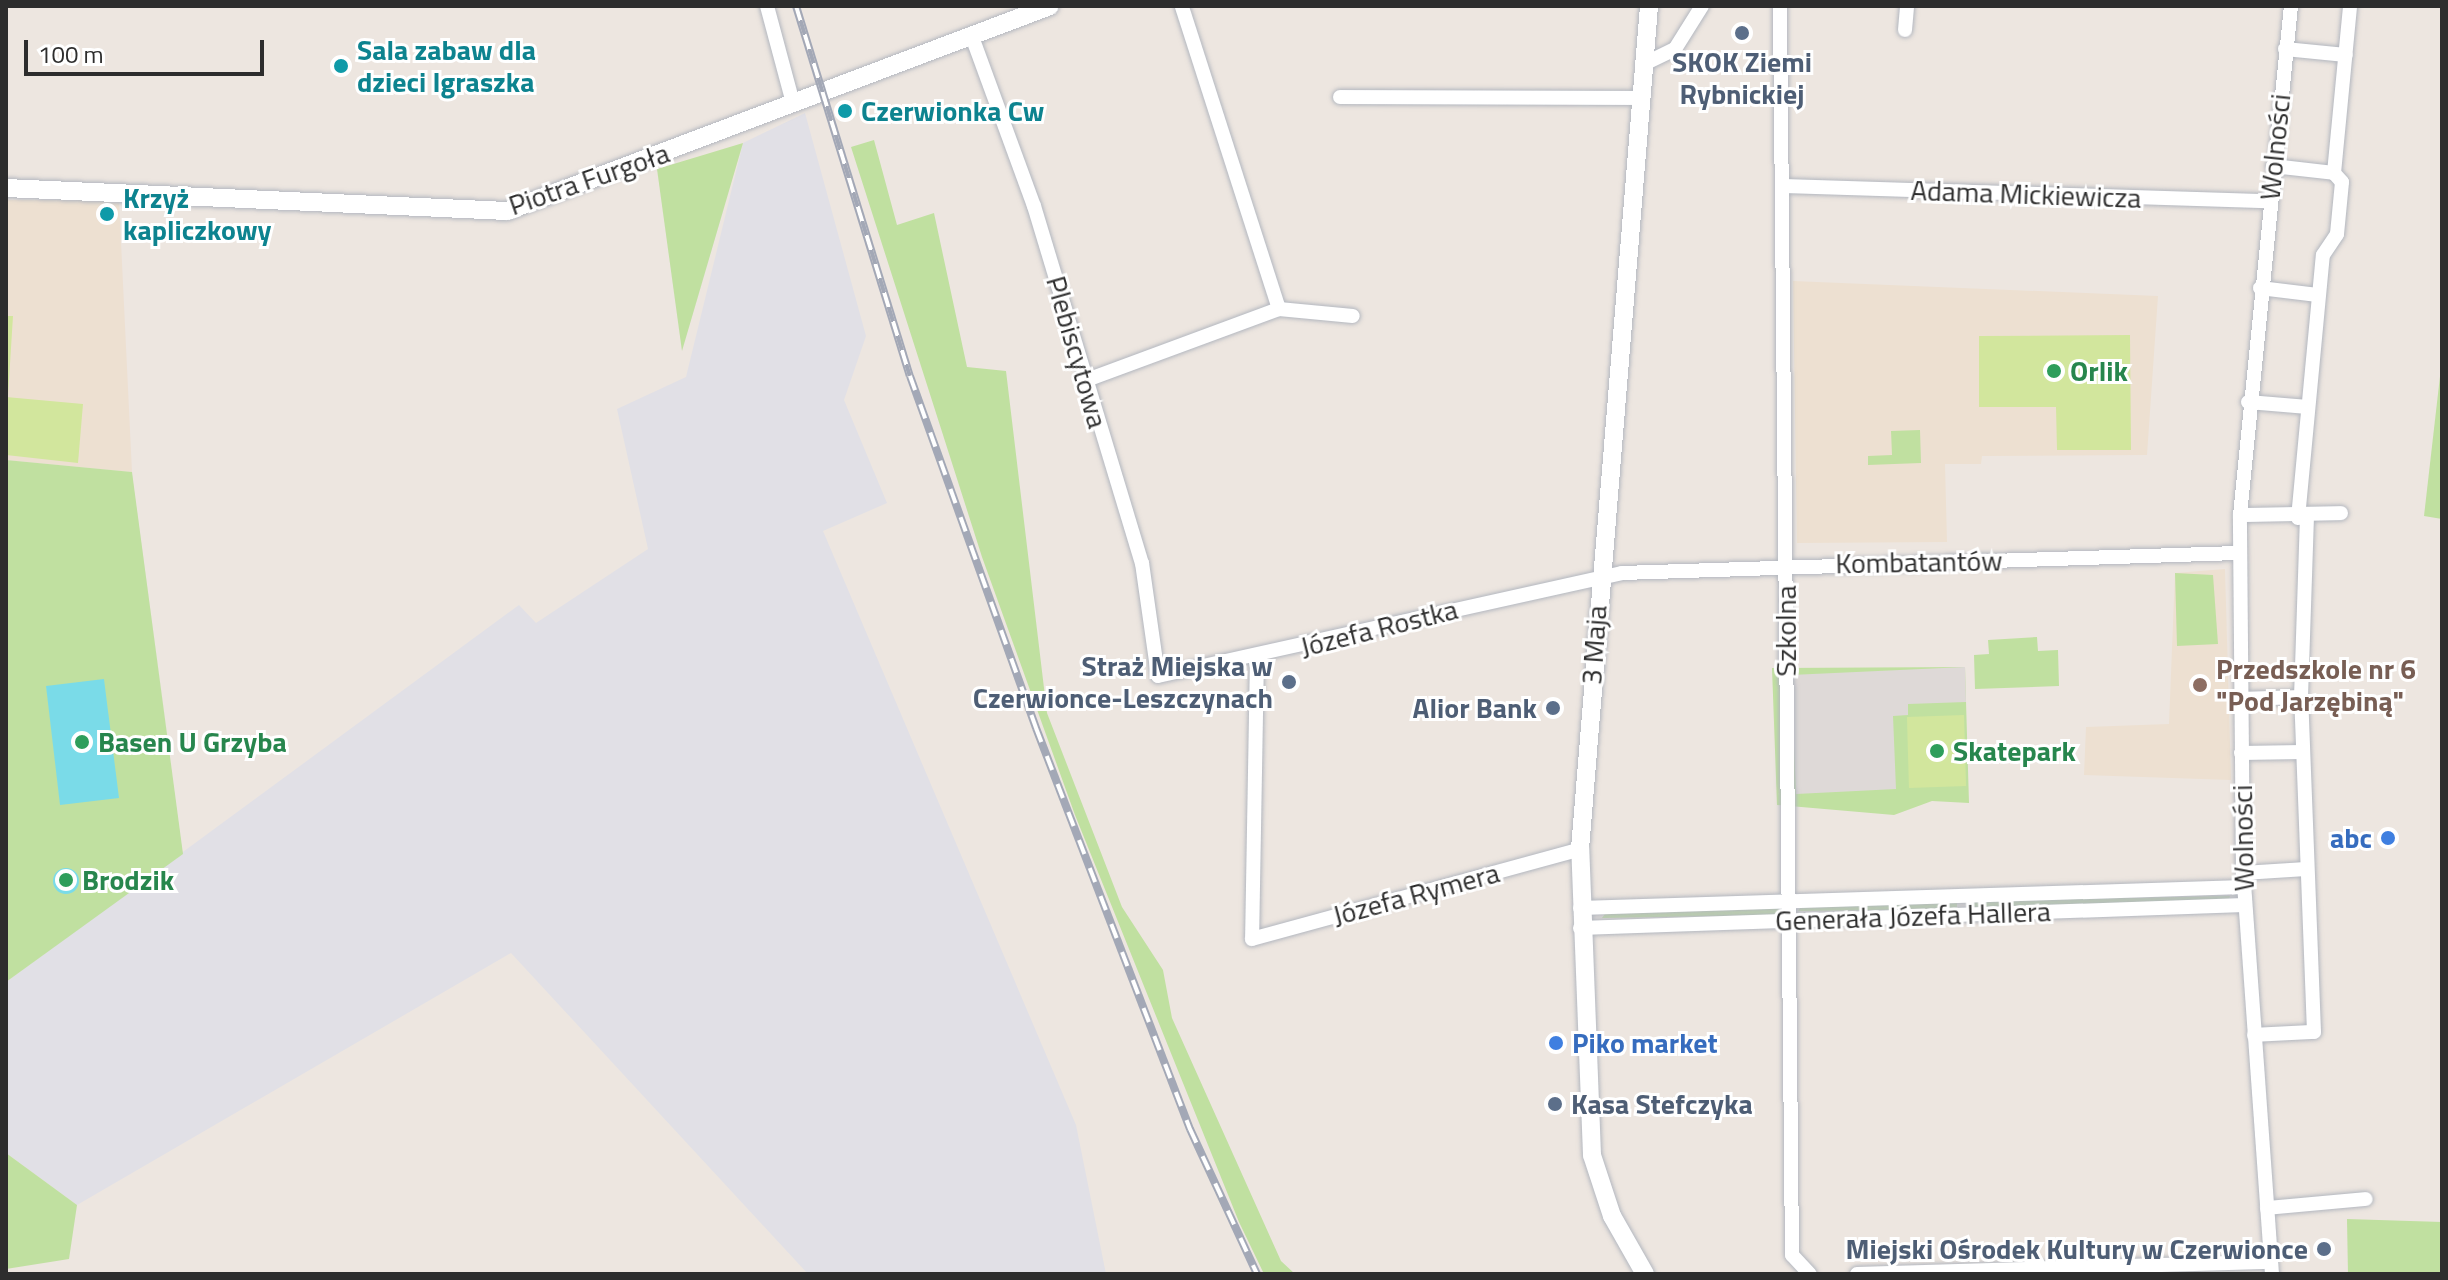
<!DOCTYPE html>
<html>
<head>
<meta charset="utf-8">
<style>
	body { margin:0 }
	#map { position:relative; width:2448px; height:1280px; overflow:hidden; background:#ede6e0; font-family:"Titillium Web",sans-serif }
	div>[style] { position:absolute }
	.industrial>* { inset:0; background:#e1e0e6 }
	.education>* { inset:0; background:#ede0d1 }
	.green>* { inset:0; background:#c0e0a0 }
	.pitch>* { inset:0; background:#d2e69d }
	.plaza>* { inset:0; background:#ded9d7 }
	.water>* { inset:0; background:#7adbe8 }
	.round { border-radius:50% }
	.roads { filter:drop-shadow(0 0 2px #b3b7bf) drop-shadow(0 0 2px #b3b7bf) }
	.street>* { height:14px; margin:-7px; padding:0 7px; transform-origin:7px; border-radius:7px; background:#fff }
	.secondary>* { height:18px; margin:-9px; padding:0 9px; transform-origin:9px; border-radius:9px; background:#fff }
	.rail>* { height:8px; margin-top:-4px; transform-origin:0; background:repeating-linear-gradient(90deg,#fff 0 15px,#a3a8b6 0 30px); box-sizing:border-box; border-block:2px solid #a3a8b6 }
	.dots>* { width:22px; height:22px; translate:-50% -50%; box-sizing:border-box; border:4px solid #fff; border-radius:50% }
	span { translate:-50% -50%; white-space:nowrap; text-align:center; line-height:1.15; -webkit-text-stroke:6px #fff; paint-order:stroke }
	.culture-label { font-size:28px; color:#0d838f; font-weight:700 }
	.left { translate:0 -50%; text-align:left }
	.service-label { font-size:28px; color:#4e5e75; font-weight:700 }
	.right { translate:-100% -50%; text-align:right }
	.street-label { font-size:28px; color:#2d2d2d }
	.leisure-label { font-size:28px; color:#27864d; font-weight:700 }
	.education-label { font-size:28px; color:#785e54; font-weight:700 }
	.shop-label { font-size:28px; color:#366cbe; font-weight:700 }
	.frame { position:absolute; inset:0; border:8px solid #2d2d2d; pointer-events:none }
	.scale { position:absolute; left:24px; top:40px; width:240px; height:36px; box-sizing:border-box; border:4px solid #2d2d2d; border-top:0; padding-left:10px; font-size:24px; line-height:28px; white-space:nowrap; color:#2d2d2d; -webkit-text-stroke:6px #fff; paint-order:stroke }
</style>
</head>
<body>
<div id="map">
	<div class="industrial">
		<i style="clip-path:polygon(805px 113px,866px 336px,844px 400px,887px 503px,823px 531px,1076px 1125px,1106px 1274px,808px 1274px,511px 953px,77px 1205px,6px 1153px,6px 982px,519px 605px,536px 623px,648px 549px,617px 409px,686px 377px,743px 143px)"></i>
	</div>
	<div class="education">
		<i style="clip-path:polygon(6px 200px,119px 200px,132px 472px,6px 460px)"></i>
		<i style="clip-path:polygon(1793px 281px,2158px 296px,2147px 455px,1982px 456px,1981px 464px,1945px 464px,1947px 542px,1797px 543px)"></i>
		<i style="clip-path:polygon(2225px 569px,2231px 780px,2084px 775px,2086px 727px,2169px 724px,2175px 573px)"></i>
	</div>
	<div class="green">
		<i style="clip-path:polygon(874px 140px,897px 225px,934px 213px,967px 367px,1006px 371px,1047px 713px,1122px 907px,1163px 970px,1172px 1018px,1281px 1261px,1295px 1274px,1264px 1274px,1239px 1222px,1075px 815px,982px 557px,851px 147px)"></i>
		<i style="clip-path:polygon(743px 143px,682px 351px,657px 169px)"></i>
		<i style="clip-path:polygon(2442px 359px,2442px 519px,2424px 516px)"></i>
		<i style="clip-path:polygon(1920px 430px,1921px 463px,1868px 465px,1868px 456px,1892px 455px,1891px 431px)"></i>
		<i style="clip-path:polygon(6px 460px,132px 472px,183px 854px,6px 982px)"></i>
		<i style="clip-path:polygon(2175px 573px,2213px 575px,2218px 644px,2177px 646px)"></i>
		<i style="clip-path:polygon(2037px 637px,2038px 651px,2058px 650px,2059px 686px,1975px 689px,1974px 655px,1989px 654px,1988px 640px)"></i>
		<i style="clip-path:polygon(1965px 667px,1969px 803px,1932px 801px,1894px 815px,1777px 805px,1772px 668px)"></i>
		<i style="clip-path:polygon(2230px 896px,2229px 899px,1969px 908px,1970px 901px)"></i>
		<i style="clip-path:polygon(1957px 902px,1957px 909px,1798px 911px,1801px 907px)"></i>
		<i style="clip-path:polygon(1779px 907px,1779px 915px,1602px 918px,1605px 914px)"></i>
		<i style="clip-path:polygon(6px 1153px,77px 1205px,69px 1259px,6px 1269px)"></i>
		<i style="clip-path:polygon(2347px 1219px,2442px 1222px,2442px 1274px,2348px 1274px)"></i>
	</div>
	<div class="pitch">
		<i style="clip-path:polygon(6px 316px,13px 316px,8px 396px,6px 396px)"></i>
		<i style="clip-path:polygon(2130px 335px,2131px 450px,2057px 450px,2056px 407px,1979px 407px,1979px 336px)"></i>
		<i style="clip-path:polygon(6px 397px,83px 404px,78px 463px,6px 455px)"></i>
		<i style="clip-path:polygon(1964px 715px,1966px 786px,1909px 788px,1907px 717px)"></i>
	</div>
	<div class="plaza">
		<i style="clip-path:polygon(1965px 667px,1966px 702px,1908px 704px,1908px 715px,1893px 716px,1896px 789px,1796px 794px,1791px 675px)"></i>
	</div>
	<div class="water">
		<i style="clip-path:polygon(104px 679px,119px 798px,60px 805px,46px 686px)"></i>
		<i class="round" style="left:53px;top:868px;width:26px;height:26px"></i>
	</div>
	<div class="roads">
		<div class="street">
			<i style="left:767px;top:6px;width:100px;rotate:75deg"></i>
			<i style="left:1780px;top:6px;width:1249px;rotate:89.45deg"></i>
			<i style="left:1792px;top:1255px;width:26px;rotate:47deg"></i>
			<i style="left:1905px;top:30px;width:24px;rotate:-85deg"></i>
			<i style="left:971px;top:34px;width:183px;rotate:69.9deg"></i>
			<i style="left:1034px;top:206px;width:373px;rotate:73.2deg"></i>
			<i style="left:1142px;top:563px;width:114px;rotate:81.9deg"></i>
			<i style="left:1158px;top:676px;width:475px;rotate:-12.5deg"></i>
			<i style="left:1622px;top:573px;width:617px;rotate:-1.86deg"></i>
			<i style="left:2285px;top:49px;width:61px;rotate:5.6deg"></i>
			<i style="left:1644px;top:64px;width:34px;rotate:-26deg"></i>
			<i style="left:1675px;top:49px;width:51px;rotate:-57.9deg"></i>
			<i style="left:1340px;top:97px;width:301px;rotate:0.2deg"></i>
			<i style="left:2273px;top:166px;width:61px;rotate:6.5deg"></i>
			<i style="left:1783px;top:186px;width:486px;rotate:1.8deg"></i>
			<i style="left:2260px;top:288px;width:58px;rotate:6.9deg"></i>
			<i style="left:1279px;top:309px;width:74px;rotate:5.4deg"></i>
			<i style="left:1084px;top:381px;width:208px;rotate:-20.3deg"></i>
			<i style="left:1279px;top:309px;width:318px;rotate:-107.8deg"></i>
			<i style="left:2248px;top:402px;width:60px;rotate:4.8deg"></i>
			<i style="left:2240px;top:515px;width:101px;rotate:-1.1deg"></i>
			<i style="left:2298px;top:518px;width:264px;rotate:-84.6deg"></i>
			<i style="left:2323px;top:255px;width:25px;rotate:-56deg"></i>
			<i style="left:2337px;top:234px;width:52px;rotate:-84.5deg"></i>
			<i style="left:2342px;top:182px;width:12px;rotate:-132deg"></i>
			<i style="left:2334px;top:173px;width:168px;rotate:-84.5deg"></i>
			<i style="left:1257px;top:657px;width:282px;rotate:91deg"></i>
			<i style="left:1252px;top:939px;width:340px;rotate:-15.3deg"></i>
			<i style="left:2240px;top:699px;width:61px;rotate:-1.9deg"></i>
			<i style="left:2241px;top:753px;width:61px;rotate:-0.9deg"></i>
			<i style="left:2243px;top:873px;width:63px;rotate:-3.6deg"></i>
			<i style="left:1580px;top:908px;width:664px;rotate:-1.81deg"></i>
			<i style="left:1580px;top:928px;width:665px;rotate:-1.98deg"></i>
			<i style="left:2254px;top:1035px;width:60px;rotate:-2.9deg"></i>
			<i style="left:2314px;top:1032px;width:335px;rotate:-92.2deg"></i>
			<i style="left:2301px;top:697px;width:179px;rotate:-88.1deg"></i>
			<i style="left:2267px;top:1208px;width:99px;rotate:-5.2deg"></i>
			<i style="left:1857px;top:1274px;width:414px;rotate:-1.7deg"></i>
			<i style="left:2272px;top:1274px;width:402px;rotate:-94.1deg"></i>
			<i style="left:2243px;top:873px;width:358px;rotate:-90.5deg"></i>
			<i style="left:2240px;top:515px;width:512px;rotate:-84.28deg"></i>
		</div>
		<div class="secondary">
			<i style="left:6px;top:188px;width:502px;rotate:2.63deg"></i>
			<i style="left:507px;top:211px;width:580px;rotate:-20.68deg"></i>
			<i style="left:1645px;top:1274px;width:67px;rotate:-119.6deg"></i>
			<i style="left:1612px;top:1216px;width:64px;rotate:-108.2deg"></i>
			<i style="left:1592px;top:1155px;width:306px;rotate:-92.2deg"></i>
			<i style="left:1580px;top:849px;width:846px;rotate:-85.32deg"></i>
		</div>
	</div>
	<div class="rail">
		<i style="left:796px;top:6px;width:387px;rotate:72.9deg"></i>
		<i style="left:910px;top:376px;width:374px;rotate:70.3deg"></i>
		<i style="left:1036px;top:728px;width:430px;rotate:69deg"></i>
		<i style="left:1190px;top:1129px;width:160px;rotate:65.2deg"></i>
	</div>
	<div class="dots">
		<i style="left:1742px;top:33px;background:#5c6f8a"></i>
		<i style="left:341px;top:66px;background:#0f9aa8"></i>
		<i style="left:845px;top:111px;background:#0f9aa8"></i>
		<i style="left:107px;top:214px;background:#0f9aa8"></i>
		<i style="left:2054px;top:371px;background:#2e9e5b"></i>
		<i style="left:1289px;top:682px;background:#5c6f8a"></i>
		<i style="left:2200px;top:685px;background:#8d6e63"></i>
		<i style="left:1553px;top:708px;background:#5c6f8a"></i>
		<i style="left:82px;top:742px;background:#2e9e5b"></i>
		<i style="left:1937px;top:751px;background:#2e9e5b"></i>
		<i style="left:2388px;top:838px;background:#3f7fe0"></i>
		<i style="left:66px;top:880px;background:#2e9e5b"></i>
		<i style="left:1556px;top:1043px;background:#3f7fe0"></i>
		<i style="left:1555px;top:1104px;background:#5c6f8a"></i>
		<i style="left:2324px;top:1249px;background:#5c6f8a"></i>
	</div>
	<div class="culture-label">
		<span class="left" style="left:357px;top:66px">Sala zabaw dla<br>dzieci Igraszka</span>
		<span class="left" style="left:861px;top:111px">Czerwionka Cw</span>
		<span class="left" style="left:123px;top:214px">Krzyż<br>kapliczkowy</span>
	</div>
	<div class="service-label">
		<span style="left:1742px;top:78px">SKOK Ziemi<br>Rybnickiej</span>
		<span class="right" style="left:1273px;top:682px">Straż Miejska w<br>Czerwionce-Leszczynach</span>
		<span class="right" style="left:1537px;top:708px">Alior Bank</span>
		<span class="left" style="left:1571px;top:1104px">Kasa Stefczyka</span>
		<span class="right" style="left:2308px;top:1249px">Miejski Ośrodek Kultury w Czerwionce</span>
	</div>
	<div class="street-label">
		<span style="left:2275px;top:147px;rotate:-84deg">Wolności</span>
		<span style="left:589px;top:179px;rotate:-19deg">Piotra Furgoła</span>
		<span style="left:2026px;top:194px;rotate:2deg">Adama Mickiewicza</span>
		<span style="left:1077px;top:352px;rotate:74deg">Plebiscytowa</span>
		<span style="left:1919px;top:562px;rotate:-1deg">Kombatantów</span>
		<span style="left:1379px;top:628px;rotate:-14deg">Józefa Rostka</span>
		<span style="left:1786px;top:631px;rotate:-90deg">Szkolna</span>
		<span style="left:1594px;top:645px;rotate:-86deg">3 Maja</span>
		<span style="left:2243px;top:838px;rotate:-91deg">Wolności</span>
		<span style="left:1416px;top:894px;rotate:-15deg">Józefa Rymera</span>
		<span style="left:1913px;top:916px;rotate:-2deg">Generała Józefa Hallera</span>
	</div>
	<div class="leisure-label">
		<span class="left" style="left:2070px;top:371px">Orlik</span>
		<span class="left" style="left:98px;top:742px">Basen U Grzyba</span>
		<span class="left" style="left:1953px;top:751px">Skatepark</span>
		<span class="left" style="left:82px;top:880px">Brodzik</span>
	</div>
	<div class="education-label">
		<span class="left" style="left:2216px;top:685px">Przedszkole nr 6<br>"Pod Jarzębiną"</span>
	</div>
	<div class="shop-label">
		<span class="right" style="left:2372px;top:838px">abc</span>
		<span class="left" style="left:1572px;top:1043px">Piko market</span>
	</div>
	<div class="frame"></div>
	<div class="scale">100 m</div>
</div>
</body>
</html>
